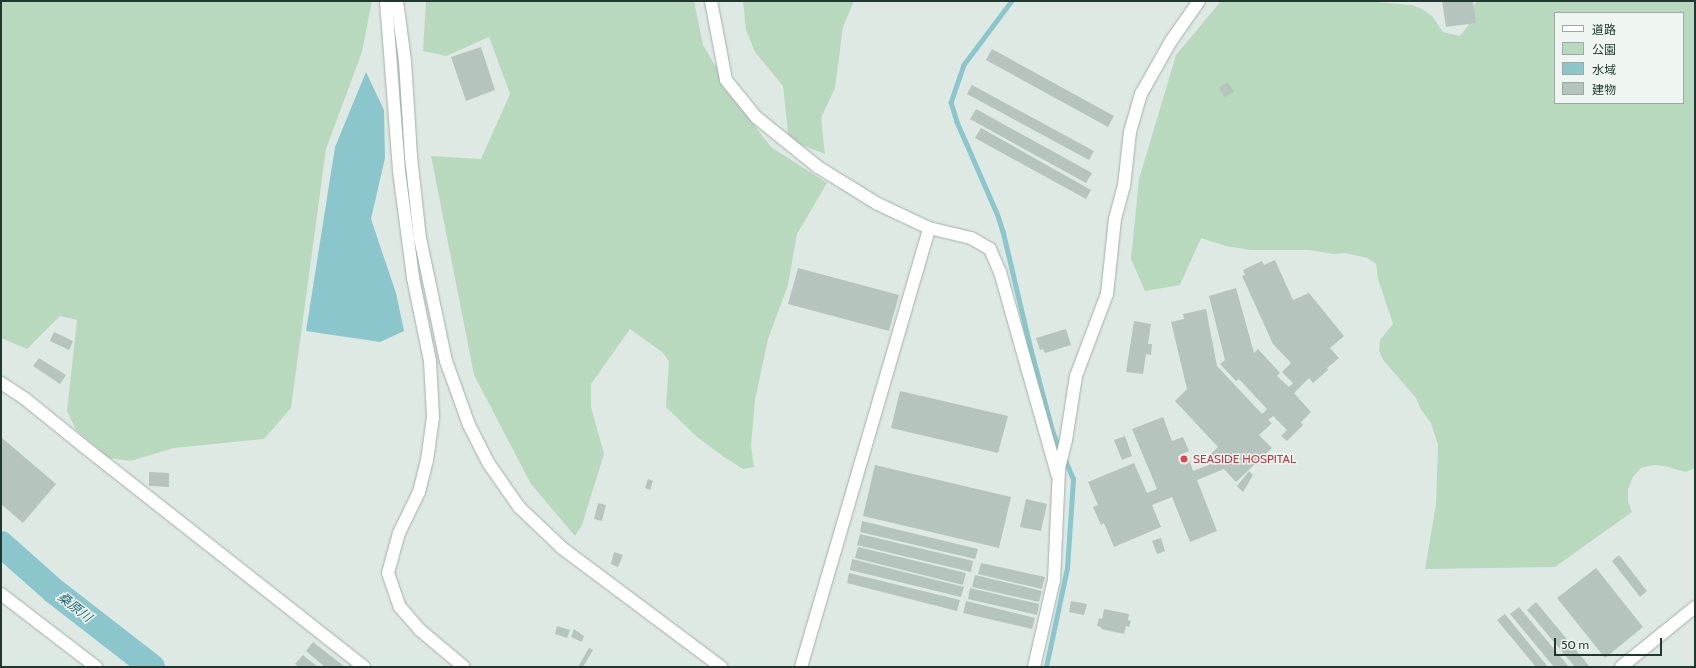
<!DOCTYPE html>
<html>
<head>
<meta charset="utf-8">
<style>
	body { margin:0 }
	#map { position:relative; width:1696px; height:668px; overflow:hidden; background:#dfe9e4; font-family:Cabin,"Noto Sans JP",sans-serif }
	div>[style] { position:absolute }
	.green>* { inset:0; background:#b9d9bf }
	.water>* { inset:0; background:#8ac6cc }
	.stream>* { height:4.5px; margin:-2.25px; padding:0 2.25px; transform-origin:2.25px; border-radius:2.25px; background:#8ac6cc }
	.river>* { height:26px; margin:-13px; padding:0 13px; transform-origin:13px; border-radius:13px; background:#8ac6cc }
	.building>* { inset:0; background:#b5c4bd }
	.roads { filter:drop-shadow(0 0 1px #a2b0aa) drop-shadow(0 0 1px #a2b0aa) }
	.minor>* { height:12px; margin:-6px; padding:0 6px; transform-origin:6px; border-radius:6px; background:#fff }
	.dots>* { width:11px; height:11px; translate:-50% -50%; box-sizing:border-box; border:2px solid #eff6f2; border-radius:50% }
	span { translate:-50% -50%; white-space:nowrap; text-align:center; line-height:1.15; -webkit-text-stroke:3px #eff6f2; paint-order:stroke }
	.health-label { font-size:12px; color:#be3a42 }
	.left { translate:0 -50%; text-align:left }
	.water-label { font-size:13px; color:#206870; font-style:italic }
	.frame { position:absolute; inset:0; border:2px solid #213830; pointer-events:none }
	.legend { position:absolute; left:1554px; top:12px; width:130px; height:92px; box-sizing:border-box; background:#eff6f2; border:1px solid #9daaa4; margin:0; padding:5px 7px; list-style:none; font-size:12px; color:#213830 }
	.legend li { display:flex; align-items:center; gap:8px; height:20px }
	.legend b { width:20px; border:1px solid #9daaa4 }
	.scale { position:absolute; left:1554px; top:638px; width:108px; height:18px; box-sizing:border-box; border:2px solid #213830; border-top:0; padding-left:5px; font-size:12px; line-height:14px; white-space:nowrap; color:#213830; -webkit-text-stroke:3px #eff6f2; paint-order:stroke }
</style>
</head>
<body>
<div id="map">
	<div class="green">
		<i style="clip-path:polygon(1px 1px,372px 1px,362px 52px,326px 149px,291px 408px,264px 439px,174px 448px,130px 461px,109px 458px,76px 430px,67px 411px,77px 320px,60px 316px,27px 349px,1px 338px)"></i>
		<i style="clip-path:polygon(426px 1px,694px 1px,703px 45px,714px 64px,741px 89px,751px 121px,771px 147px,827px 183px,797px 234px,788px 285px,768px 339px,755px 400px,751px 446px,754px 467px,743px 469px,724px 457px,697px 437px,666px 407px,669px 361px,662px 352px,630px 329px,591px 384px,591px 407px,604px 454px,582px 525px,575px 536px,531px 484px,474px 375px,431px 156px,481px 159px,510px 94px,489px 37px,446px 56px,423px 51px)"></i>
		<i style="clip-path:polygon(743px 1px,854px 1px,843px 27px,835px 88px,821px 118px,825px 154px,794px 142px,788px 133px,783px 86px,755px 52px,746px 30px)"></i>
		<i style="clip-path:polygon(evenodd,1221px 1px,1364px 1px,1412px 5px,1422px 9px,1432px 16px,1443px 32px,1460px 36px,1468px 26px,1476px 1px,1695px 1px,1695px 468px,1686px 472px,1664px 466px,1653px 465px,1641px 468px,1633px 477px,1628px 489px,1628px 501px,1632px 512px,1555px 567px,1425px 569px,1436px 504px,1438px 445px,1431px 423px,1420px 408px,1416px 398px,1384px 361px,1379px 351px,1380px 340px,1393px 324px,1378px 279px,1376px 264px,1367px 258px,1345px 253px,1333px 254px,1309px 250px,1250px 250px,1226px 246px,1201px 238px,1180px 285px,1145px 291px,1131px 259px,1139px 179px,1176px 55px,1221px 1px,1555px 13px,1683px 13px,1683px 103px,1555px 103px,1555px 13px)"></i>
	</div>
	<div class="water">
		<i style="clip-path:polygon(366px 72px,384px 110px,385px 158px,371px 219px,396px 293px,404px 331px,380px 342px,306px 331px,335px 147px)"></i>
	</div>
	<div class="stream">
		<i style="left:1012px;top:1px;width:80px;rotate:126.9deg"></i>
		<i style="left:964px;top:65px;width:39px;rotate:109deg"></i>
		<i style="left:951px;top:102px;width:21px;rotate:73deg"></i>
		<i style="left:957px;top:122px;width:99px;rotate:66.3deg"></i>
		<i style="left:997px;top:213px;width:19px;rotate:72deg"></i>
		<i style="left:1003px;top:231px;width:121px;rotate:76.7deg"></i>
		<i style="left:1031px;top:349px;width:86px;rotate:75.2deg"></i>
		<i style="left:1053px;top:432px;width:18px;rotate:68deg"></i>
		<i style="left:1046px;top:667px;width:101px;rotate:-78deg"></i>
		<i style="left:1067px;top:568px;width:89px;rotate:-86.1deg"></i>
		<i style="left:1073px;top:479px;width:23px;rotate:-113deg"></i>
	</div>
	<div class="river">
		<i style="left:1px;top:544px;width:71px;rotate:41.6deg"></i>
		<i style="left:54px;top:591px;width:124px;rotate:37.8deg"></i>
	</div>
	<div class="building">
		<i style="clip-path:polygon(1442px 1px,1473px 1px,1476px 23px,1446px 27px)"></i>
		<i style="clip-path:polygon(481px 47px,495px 90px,466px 101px,451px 57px)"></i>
		<i style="clip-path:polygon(992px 49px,1114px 116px,1108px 127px,986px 60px)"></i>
		<i style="clip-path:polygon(1228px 82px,1234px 92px,1224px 97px,1219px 87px)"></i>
		<i style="clip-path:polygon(972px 85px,1094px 151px,1089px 160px,967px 94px)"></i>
		<i style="clip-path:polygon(976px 109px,1092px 173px,1086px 183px,970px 119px)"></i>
		<i style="clip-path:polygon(981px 128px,1091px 190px,1086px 199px,975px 138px)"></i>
		<i style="clip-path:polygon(1275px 260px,1293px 300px,1309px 293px,1344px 336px,1330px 348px,1339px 358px,1327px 368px,1328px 370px,1313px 383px,1309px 378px,1294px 393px,1311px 412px,1301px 422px,1303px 425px,1287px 441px,1281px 436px,1287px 430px,1273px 416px,1268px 420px,1272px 423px,1259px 435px,1272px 448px,1236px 482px,1224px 469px,1197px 480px,1217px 531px,1190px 542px,1172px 497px,1152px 505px,1161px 527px,1114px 547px,1104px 523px,1101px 525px,1093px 507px,1098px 505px,1088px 482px,1134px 463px,1147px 493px,1157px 489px,1132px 429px,1163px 417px,1172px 441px,1183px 437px,1189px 451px,1178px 456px,1180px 462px,1189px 459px,1193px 471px,1216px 462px,1210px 455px,1218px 447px,1175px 401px,1187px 389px,1171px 322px,1184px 319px,1183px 314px,1206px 309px,1217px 366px,1262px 414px,1267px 409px,1239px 379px,1236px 381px,1220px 364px,1225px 360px,1209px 296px,1236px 288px,1254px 353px,1258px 349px,1280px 373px,1277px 376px,1289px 387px,1293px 383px,1282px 372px,1291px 363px,1273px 344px,1242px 276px,1245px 275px,1243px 270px,1262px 261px,1264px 265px)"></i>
		<i style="clip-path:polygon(798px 268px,899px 295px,889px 331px,788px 304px)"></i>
		<i style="clip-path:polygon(1134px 321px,1151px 324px,1148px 344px,1152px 344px,1151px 355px,1146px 354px,1143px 374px,1126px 372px)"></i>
		<i style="clip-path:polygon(1066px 329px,1071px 345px,1045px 353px,1043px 349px,1040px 350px,1036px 338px)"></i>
		<i style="clip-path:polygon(54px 332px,73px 341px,69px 350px,50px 341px)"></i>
		<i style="clip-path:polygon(39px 358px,66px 375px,60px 384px,33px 366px)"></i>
		<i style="clip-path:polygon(900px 391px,1008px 416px,998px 453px,891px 428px)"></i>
		<i style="clip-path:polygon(1125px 436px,1132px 456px,1122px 460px,1114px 440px)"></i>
		<i style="clip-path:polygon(1px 437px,56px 484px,23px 523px,1px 504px)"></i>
		<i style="clip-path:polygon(875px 465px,1011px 497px,999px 548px,863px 516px)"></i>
		<i style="clip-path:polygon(1249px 471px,1253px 475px,1243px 492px,1237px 486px)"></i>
		<i style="clip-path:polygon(149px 472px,169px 473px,169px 487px,149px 486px)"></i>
		<i style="clip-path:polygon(648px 479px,653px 481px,650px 490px,645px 488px)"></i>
		<i style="clip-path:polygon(1026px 499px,1047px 504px,1041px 531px,1020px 527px)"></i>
		<i style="clip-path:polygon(598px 503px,606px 505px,602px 521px,594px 519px)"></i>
		<i style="clip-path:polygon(862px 521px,978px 549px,975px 559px,860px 532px)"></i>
		<i style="clip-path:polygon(860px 534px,973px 561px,971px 572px,857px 545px)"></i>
		<i style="clip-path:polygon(1161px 538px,1165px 551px,1157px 554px,1152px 541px)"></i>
		<i style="clip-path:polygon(858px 547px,966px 573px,963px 585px,855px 558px)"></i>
		<i style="clip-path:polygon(614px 552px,623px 555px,618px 567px,611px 564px)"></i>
		<i style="clip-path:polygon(1619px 555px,1647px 591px,1640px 597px,1612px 561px)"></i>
		<i style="clip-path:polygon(852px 559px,964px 587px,961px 597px,850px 570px)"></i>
		<i style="clip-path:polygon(981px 563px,1045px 577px,1042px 589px,978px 574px)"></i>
		<i style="clip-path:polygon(1596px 568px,1643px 627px,1605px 658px,1557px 598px)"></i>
		<i style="clip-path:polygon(849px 573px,960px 600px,957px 611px,847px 583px)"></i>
		<i style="clip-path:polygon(975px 575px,1042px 591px,1039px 602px,972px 587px)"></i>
		<i style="clip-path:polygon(970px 588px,1039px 604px,1037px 615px,968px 599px)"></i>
		<i style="clip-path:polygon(966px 601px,1035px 618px,1032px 629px,963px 613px)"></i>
		<i style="clip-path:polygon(1071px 601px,1087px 604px,1084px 615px,1069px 612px)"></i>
		<i style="clip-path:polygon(1536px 602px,1590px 667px,1575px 667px,1527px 610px)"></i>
		<i style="clip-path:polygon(1519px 607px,1569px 667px,1554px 667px,1510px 614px)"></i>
		<i style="clip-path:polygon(1104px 609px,1129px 614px,1128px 620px,1131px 621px,1129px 627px,1126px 626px,1124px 634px,1101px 629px,1101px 627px,1097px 626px,1099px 618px,1102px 619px)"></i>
		<i style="clip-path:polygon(1505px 614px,1548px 667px,1536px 667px,1497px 620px)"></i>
		<i style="clip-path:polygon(557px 626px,570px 630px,567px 638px,555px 634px)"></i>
		<i style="clip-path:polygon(574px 629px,584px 636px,582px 642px,571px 637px)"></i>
		<i style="clip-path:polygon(313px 642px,345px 667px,325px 667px,306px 651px)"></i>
		<i style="clip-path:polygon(589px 648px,593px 650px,583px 667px,578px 667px)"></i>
		<i style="clip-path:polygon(303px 655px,318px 667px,299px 667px,295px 664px)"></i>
	</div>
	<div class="roads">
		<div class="minor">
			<i style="left:386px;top:1px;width:170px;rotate:85.6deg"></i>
			<i style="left:399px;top:171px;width:108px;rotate:82.5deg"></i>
			<i style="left:413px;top:278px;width:85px;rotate:78.4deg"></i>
			<i style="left:430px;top:361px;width:56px;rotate:86.9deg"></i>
			<i style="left:433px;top:417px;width:43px;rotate:97.9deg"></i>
			<i style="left:427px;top:460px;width:33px;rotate:104deg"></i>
			<i style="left:419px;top:492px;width:46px;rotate:116deg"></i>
			<i style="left:399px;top:533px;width:41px;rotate:105.4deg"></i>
			<i style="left:388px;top:573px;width:36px;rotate:71deg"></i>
			<i style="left:400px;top:607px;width:30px;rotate:49deg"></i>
			<i style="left:420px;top:630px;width:57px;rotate:40.1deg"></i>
			<i style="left:397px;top:1px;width:61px;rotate:82.4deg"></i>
			<i style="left:405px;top:61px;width:96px;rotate:86.4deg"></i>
			<i style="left:411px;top:157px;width:81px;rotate:83.7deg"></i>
			<i style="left:420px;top:238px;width:126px;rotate:78.1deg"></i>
			<i style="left:446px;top:361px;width:68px;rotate:70.2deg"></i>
			<i style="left:469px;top:425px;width:44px;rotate:62.9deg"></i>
			<i style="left:489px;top:464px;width:52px;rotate:55.1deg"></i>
			<i style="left:519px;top:507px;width:59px;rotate:43.6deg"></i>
			<i style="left:562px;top:548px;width:199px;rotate:36.8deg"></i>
			<i style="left:711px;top:1px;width:80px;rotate:79.2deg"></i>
			<i style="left:726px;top:80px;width:48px;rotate:51deg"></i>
			<i style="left:756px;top:117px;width:80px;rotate:38.9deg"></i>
			<i style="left:818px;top:167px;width:70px;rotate:31.7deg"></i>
			<i style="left:878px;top:204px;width:56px;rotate:25.2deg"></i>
			<i style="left:929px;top:228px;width:43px;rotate:13.4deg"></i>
			<i style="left:971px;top:238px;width:22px;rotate:30deg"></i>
			<i style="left:990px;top:249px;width:25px;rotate:67deg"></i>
			<i style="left:1000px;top:272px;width:210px;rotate:74.2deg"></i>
			<i style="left:1px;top:383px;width:27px;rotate:33deg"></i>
			<i style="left:24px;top:398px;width:75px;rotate:39deg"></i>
			<i style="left:82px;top:445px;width:359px;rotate:38.2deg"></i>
			<i style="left:1px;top:594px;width:120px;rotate:37.5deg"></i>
			<i style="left:801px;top:667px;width:457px;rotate:-73.7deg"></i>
			<i style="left:1034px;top:667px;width:89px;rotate:-77.1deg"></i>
			<i style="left:1054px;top:580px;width:112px;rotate:-87.4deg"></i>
			<i style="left:1059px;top:468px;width:29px;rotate:-76deg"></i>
			<i style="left:1066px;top:440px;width:65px;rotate:-81.1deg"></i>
			<i style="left:1076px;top:376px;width:88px;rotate:-69.3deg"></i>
			<i style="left:1107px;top:294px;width:75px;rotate:-83.9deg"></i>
			<i style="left:1115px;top:219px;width:34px;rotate:-75deg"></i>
			<i style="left:1124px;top:186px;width:54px;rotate:-83.7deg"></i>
			<i style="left:1130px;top:132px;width:40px;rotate:-74deg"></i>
			<i style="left:1141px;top:94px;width:61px;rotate:-60.5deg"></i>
			<i style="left:1171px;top:41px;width:49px;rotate:-55deg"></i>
			<i style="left:1621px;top:667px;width:95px;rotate:-39deg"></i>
		</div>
	</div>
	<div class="dots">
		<i style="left:1184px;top:459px;background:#e0444e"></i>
	</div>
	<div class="health-label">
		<span class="left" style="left:1193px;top:459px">SEASIDE HOSPITAL</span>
	</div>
	<div class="water-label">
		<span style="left:75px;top:607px;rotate:38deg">桑原川</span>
	</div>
	<div class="frame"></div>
	<ul class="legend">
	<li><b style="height:5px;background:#fff"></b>道路</li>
	<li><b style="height:11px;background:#b9d9bf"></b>公園</li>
	<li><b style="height:11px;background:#8ac6cc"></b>水域</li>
	<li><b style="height:11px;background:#b5c4bd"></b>建物</li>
	</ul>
	<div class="scale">50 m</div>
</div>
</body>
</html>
